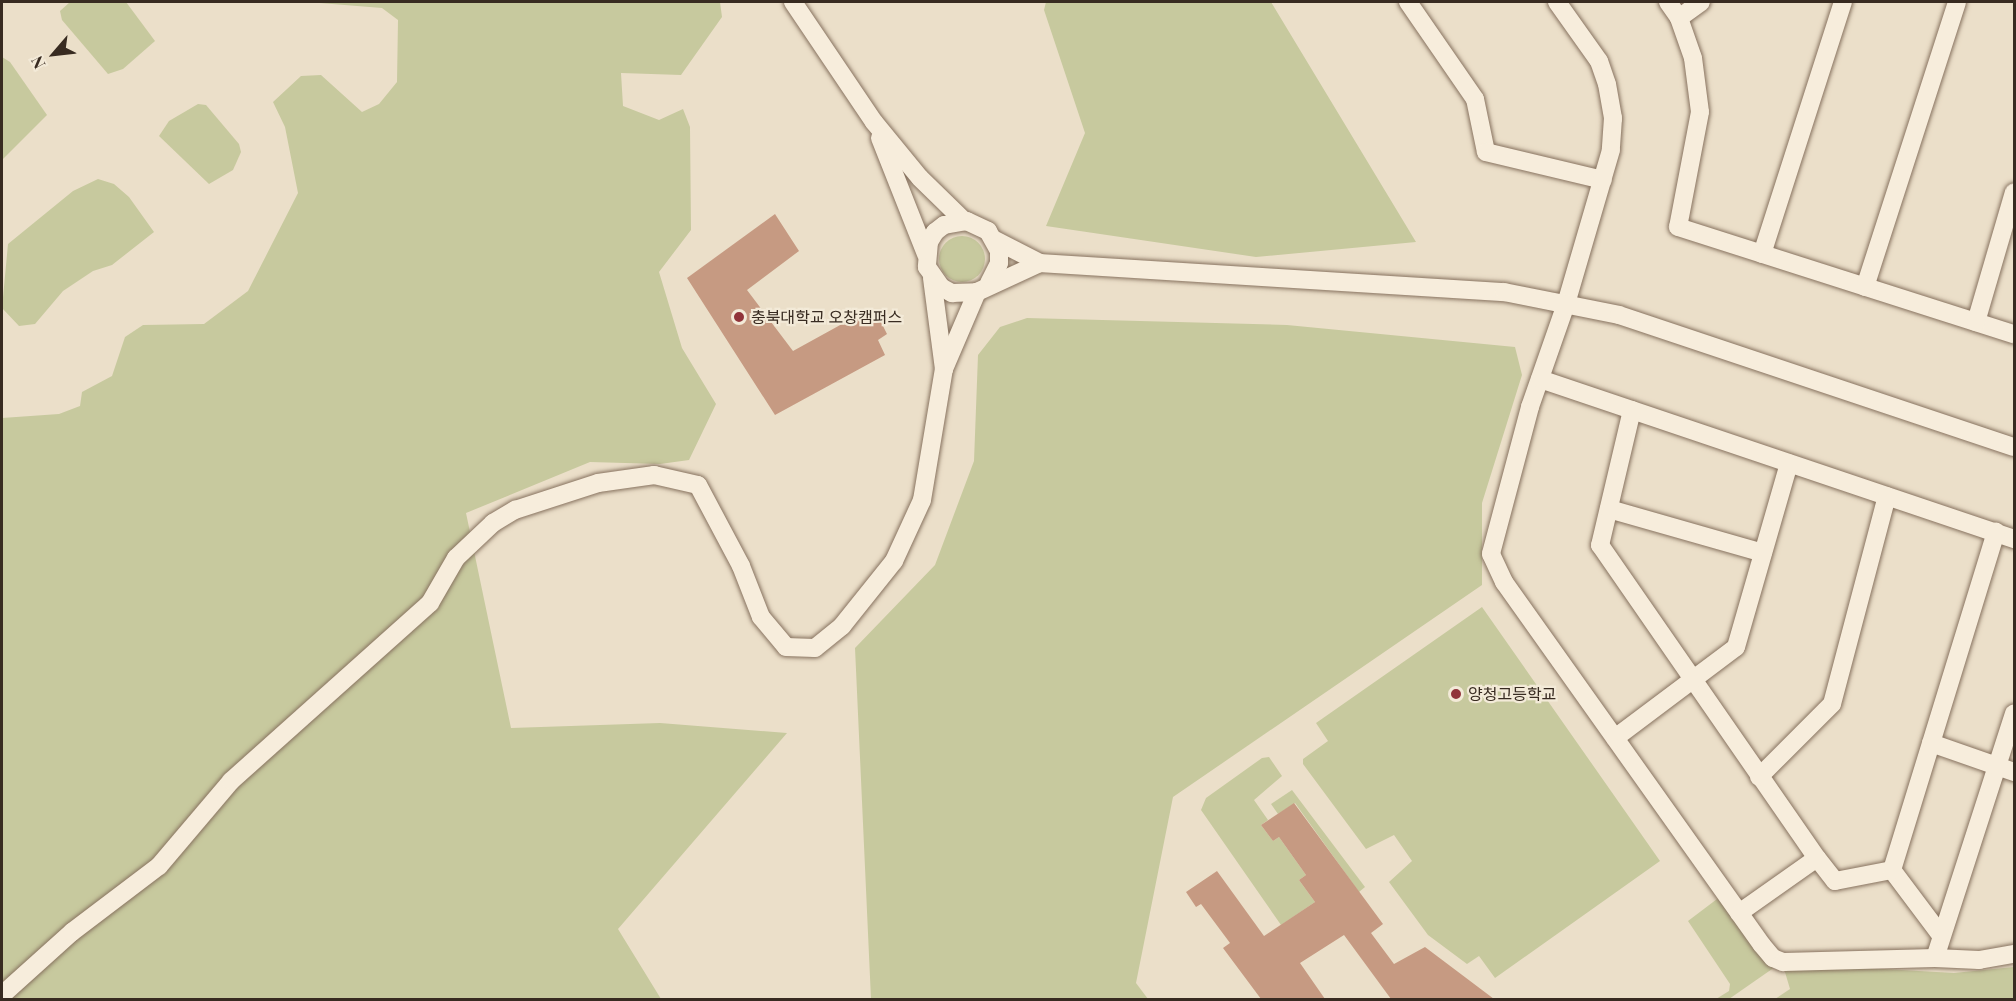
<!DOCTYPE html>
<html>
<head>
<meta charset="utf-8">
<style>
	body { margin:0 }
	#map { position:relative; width:2016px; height:1001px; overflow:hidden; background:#ebdfc9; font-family:"Playfair Display","Noto Sans KR",serif }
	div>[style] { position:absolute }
	.green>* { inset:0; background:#c7c99e }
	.round { border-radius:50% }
	.building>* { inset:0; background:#c69a82 }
	.roads { filter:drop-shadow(0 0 2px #87725f) drop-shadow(0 0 2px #87725f) }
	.street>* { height:18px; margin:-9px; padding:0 9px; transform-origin:9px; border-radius:9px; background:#f7eddc }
	.dots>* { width:16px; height:16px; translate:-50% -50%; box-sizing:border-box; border:3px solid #f3ead8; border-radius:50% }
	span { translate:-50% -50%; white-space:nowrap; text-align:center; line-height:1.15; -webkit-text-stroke:4.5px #f3ead8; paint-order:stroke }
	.poi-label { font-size:16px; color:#382b21 }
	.left { translate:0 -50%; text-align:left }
	.frame { position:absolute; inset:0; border:3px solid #382b21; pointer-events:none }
	.north { position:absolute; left:24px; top:24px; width:60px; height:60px; -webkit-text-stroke:4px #f3ead8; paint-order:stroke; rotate:242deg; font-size:16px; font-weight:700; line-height:24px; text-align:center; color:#382b21 }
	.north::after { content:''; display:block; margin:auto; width:21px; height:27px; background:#382b21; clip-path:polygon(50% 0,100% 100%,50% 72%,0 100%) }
</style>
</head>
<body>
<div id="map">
	<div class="green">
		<i style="clip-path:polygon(70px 2px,126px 2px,155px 41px,123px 69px,108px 74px,62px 20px,60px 11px)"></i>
		<i style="clip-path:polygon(307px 2px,720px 2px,722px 17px,681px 75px,621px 73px,623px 106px,659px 120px,683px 109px,690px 127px,691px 230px,659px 272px,682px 348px,716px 404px,689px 460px,660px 464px,590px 462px,466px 513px,511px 728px,660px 723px,787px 733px,618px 929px,661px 999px,2px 1000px,2px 418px,59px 414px,80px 406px,82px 392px,112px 376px,125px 337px,143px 325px,204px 324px,248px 291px,298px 193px,285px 127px,273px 102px,301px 76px,321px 75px,362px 112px,379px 104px,397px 82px,398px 20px,382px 8px)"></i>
		<i style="clip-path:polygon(1046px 2px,1271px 2px,1416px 242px,1256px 257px,1046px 226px,1085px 133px,1044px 10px)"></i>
		<i style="clip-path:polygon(2px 57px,10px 62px,47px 115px,2px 160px)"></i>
		<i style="clip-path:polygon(198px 104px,206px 105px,239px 144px,241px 152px,233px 170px,209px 184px,159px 136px,169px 121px)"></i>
		<i style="clip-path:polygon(98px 179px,114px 184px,129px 197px,154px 232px,112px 265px,93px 271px,63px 291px,35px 324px,19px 326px,2px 308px,8px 244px,73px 191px)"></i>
		<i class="round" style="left:939px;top:236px;width:46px;height:46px"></i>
		<i style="clip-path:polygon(1027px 318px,1287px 325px,1515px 347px,1522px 375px,1482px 503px,1482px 585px,1173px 797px,1136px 983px,1148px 999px,871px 999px,855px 648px,935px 565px,974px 461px,978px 355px,1000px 327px)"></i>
		<i style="clip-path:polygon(1482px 607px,1660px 861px,1495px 978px,1479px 956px,1467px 964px,1428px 935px,1389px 882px,1412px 861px,1394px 835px,1366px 849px,1303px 764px,1303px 759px,1328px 741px,1316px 723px)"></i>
		<i style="clip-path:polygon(1269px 757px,1282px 776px,1254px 800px,1268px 820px,1261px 825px,1273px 841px,1279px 837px,1306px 875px,1299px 880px,1315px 902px,1281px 925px,1201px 810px,1206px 798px,1262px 758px)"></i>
		<i style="clip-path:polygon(1292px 790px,1365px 887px,1359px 892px,1295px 803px,1278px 814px,1271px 804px)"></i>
		<i style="clip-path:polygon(1725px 893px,1762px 945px,1796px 964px,1954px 973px,2014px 967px,2014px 999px,1775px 999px,1790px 989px,1782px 962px,1729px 999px,1716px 999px,1729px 991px,1730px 984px,1688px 921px)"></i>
	</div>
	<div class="building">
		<i style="clip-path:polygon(775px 214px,799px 251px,747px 290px,793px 351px,862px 313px,869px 325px,880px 320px,887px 334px,878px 340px,885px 355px,775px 415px,687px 278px)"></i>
		<i style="clip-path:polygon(1294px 803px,1383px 924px,1371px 933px,1394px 964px,1425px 947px,1494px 999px,1391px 999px,1344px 935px,1300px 963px,1325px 999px,1261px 999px,1223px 948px,1230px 943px,1201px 904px,1196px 907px,1186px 892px,1217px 871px,1264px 936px,1315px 902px,1299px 880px,1306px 875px,1279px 837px,1273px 841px,1261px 825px)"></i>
	</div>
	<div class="roads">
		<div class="street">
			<i style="left:793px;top:2px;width:145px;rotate:56deg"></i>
			<i style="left:874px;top:122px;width:72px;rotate:50.6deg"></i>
			<i style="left:920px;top:178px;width:62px;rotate:44.3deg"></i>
			<i style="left:1408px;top:2px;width:118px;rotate:55.4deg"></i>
			<i style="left:1475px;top:99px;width:54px;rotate:78.3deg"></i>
			<i style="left:1486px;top:152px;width:120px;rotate:13.5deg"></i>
			<i style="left:1557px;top:2px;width:72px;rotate:54.6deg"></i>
			<i style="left:1599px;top:61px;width:24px;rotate:71deg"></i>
			<i style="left:1607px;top:84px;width:35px;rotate:80deg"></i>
			<i style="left:1613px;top:118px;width:32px;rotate:94deg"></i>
			<i style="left:1611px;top:150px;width:160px;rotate:106.3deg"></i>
			<i style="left:1566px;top:304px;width:109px;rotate:109.3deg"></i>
			<i style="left:1530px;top:407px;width:152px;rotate:104.9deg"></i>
			<i style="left:1491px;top:554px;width:31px;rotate:65deg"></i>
			<i style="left:1504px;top:582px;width:445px;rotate:54.6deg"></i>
			<i style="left:1762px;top:945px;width:17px;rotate:50deg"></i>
			<i style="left:1773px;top:958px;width:11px;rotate:22deg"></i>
			<i style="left:1783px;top:962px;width:152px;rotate:-1.5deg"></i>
			<i style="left:1935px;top:958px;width:257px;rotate:-72.1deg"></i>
			<i style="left:1668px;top:2px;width:19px;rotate:55deg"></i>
			<i style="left:1679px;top:18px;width:42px;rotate:70.7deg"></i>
			<i style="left:1693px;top:58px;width:54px;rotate:82.6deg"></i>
			<i style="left:1700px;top:112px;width:117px;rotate:100.8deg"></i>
			<i style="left:1678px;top:227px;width:353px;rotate:17.7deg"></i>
			<i style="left:1679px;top:18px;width:27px;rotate:-36deg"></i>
			<i style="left:880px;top:138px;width:125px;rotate:68.4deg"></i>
			<i style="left:995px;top:240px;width:51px;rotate:27.1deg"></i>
			<i style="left:1040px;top:263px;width:465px;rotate:3.6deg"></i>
			<i style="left:1504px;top:292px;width:117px;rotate:11.3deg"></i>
			<i style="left:1619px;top:315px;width:416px;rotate:18.5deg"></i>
			<i style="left:1762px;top:254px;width:265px;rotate:-72.2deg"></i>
			<i style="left:932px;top:278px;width:92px;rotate:82.5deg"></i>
			<i style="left:989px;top:283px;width:22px;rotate:-63deg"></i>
			<i style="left:999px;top:263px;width:12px;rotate:-90deg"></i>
			<i style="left:999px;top:251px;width:23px;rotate:-119deg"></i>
			<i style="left:988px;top:231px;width:23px;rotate:-155deg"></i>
			<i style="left:967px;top:221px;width:23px;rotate:170deg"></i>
			<i style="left:944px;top:225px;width:11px;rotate:142deg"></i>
			<i style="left:935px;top:232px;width:12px;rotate:121deg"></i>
			<i style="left:929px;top:242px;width:25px;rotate:95deg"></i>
			<i style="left:927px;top:267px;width:24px;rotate:55deg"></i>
			<i style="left:941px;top:287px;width:13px;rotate:29deg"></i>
			<i style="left:952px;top:293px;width:25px;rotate:-2deg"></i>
			<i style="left:977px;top:292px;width:69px;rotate:-24.7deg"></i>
			<i style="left:1865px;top:287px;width:299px;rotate:-72.1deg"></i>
			<i style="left:1976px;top:322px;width:135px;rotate:-73.7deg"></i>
			<i style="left:1540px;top:379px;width:500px;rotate:18.65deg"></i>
			<i style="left:1632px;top:410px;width:139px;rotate:103.3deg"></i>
			<i style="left:1600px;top:545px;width:381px;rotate:55.3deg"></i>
			<i style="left:1609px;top:509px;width:160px;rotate:15.9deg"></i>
			<i style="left:1615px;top:738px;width:151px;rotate:-36.9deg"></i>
			<i style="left:1736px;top:647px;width:191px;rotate:-73.9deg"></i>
			<i style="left:1931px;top:743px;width:88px;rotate:19.3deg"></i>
			<i style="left:1759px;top:777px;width:103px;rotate:-45deg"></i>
			<i style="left:1832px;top:704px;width:215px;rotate:-75.2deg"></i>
			<i style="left:1739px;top:913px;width:95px;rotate:-35.2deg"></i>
			<i style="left:1817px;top:858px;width:29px;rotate:52deg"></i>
			<i style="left:1835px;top:881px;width:58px;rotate:-10.9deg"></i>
			<i style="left:1940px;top:934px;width:80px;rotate:-126.9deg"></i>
			<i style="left:1892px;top:870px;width:354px;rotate:-72.9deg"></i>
			<i style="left:1935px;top:958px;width:44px;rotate:2.6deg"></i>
			<i style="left:1979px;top:960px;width:36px;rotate:-10deg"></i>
			<i style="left:2px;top:995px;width:94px;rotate:-42deg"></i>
			<i style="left:72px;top:932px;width:109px;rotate:-37.2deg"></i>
			<i style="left:159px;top:866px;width:111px;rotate:-49.7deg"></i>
			<i style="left:231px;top:781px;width:267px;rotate:-41.8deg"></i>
			<i style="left:430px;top:603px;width:52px;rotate:-60deg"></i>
			<i style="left:456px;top:558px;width:51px;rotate:-43.4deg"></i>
			<i style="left:493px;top:523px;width:26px;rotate:-31deg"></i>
			<i style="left:515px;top:510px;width:87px;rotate:-18deg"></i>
			<i style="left:598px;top:483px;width:57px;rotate:-8.1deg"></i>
			<i style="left:654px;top:475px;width:45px;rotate:12.8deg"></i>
			<i style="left:698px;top:485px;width:92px;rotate:62deg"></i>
			<i style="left:741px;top:566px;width:55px;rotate:68.6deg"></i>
			<i style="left:761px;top:617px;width:39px;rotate:50deg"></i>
			<i style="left:786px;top:647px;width:29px;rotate:2deg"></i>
			<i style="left:815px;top:648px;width:35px;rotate:-39deg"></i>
			<i style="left:842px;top:626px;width:83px;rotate:-51.3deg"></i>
			<i style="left:894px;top:561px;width:67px;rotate:-65.3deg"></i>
			<i style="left:922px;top:500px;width:133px;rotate:-80.5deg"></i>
			<i style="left:944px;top:369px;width:84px;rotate:-66.8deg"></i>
		</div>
	</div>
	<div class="dots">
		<i style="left:739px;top:317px;background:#91343a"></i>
		<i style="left:1456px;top:694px;background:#91343a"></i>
	</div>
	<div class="poi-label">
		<span class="left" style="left:751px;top:317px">충북대학교 오창캠퍼스</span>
		<span class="left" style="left:1468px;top:694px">양청고등학교</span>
	</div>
	<div class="frame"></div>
	<div class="north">N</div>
</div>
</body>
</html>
